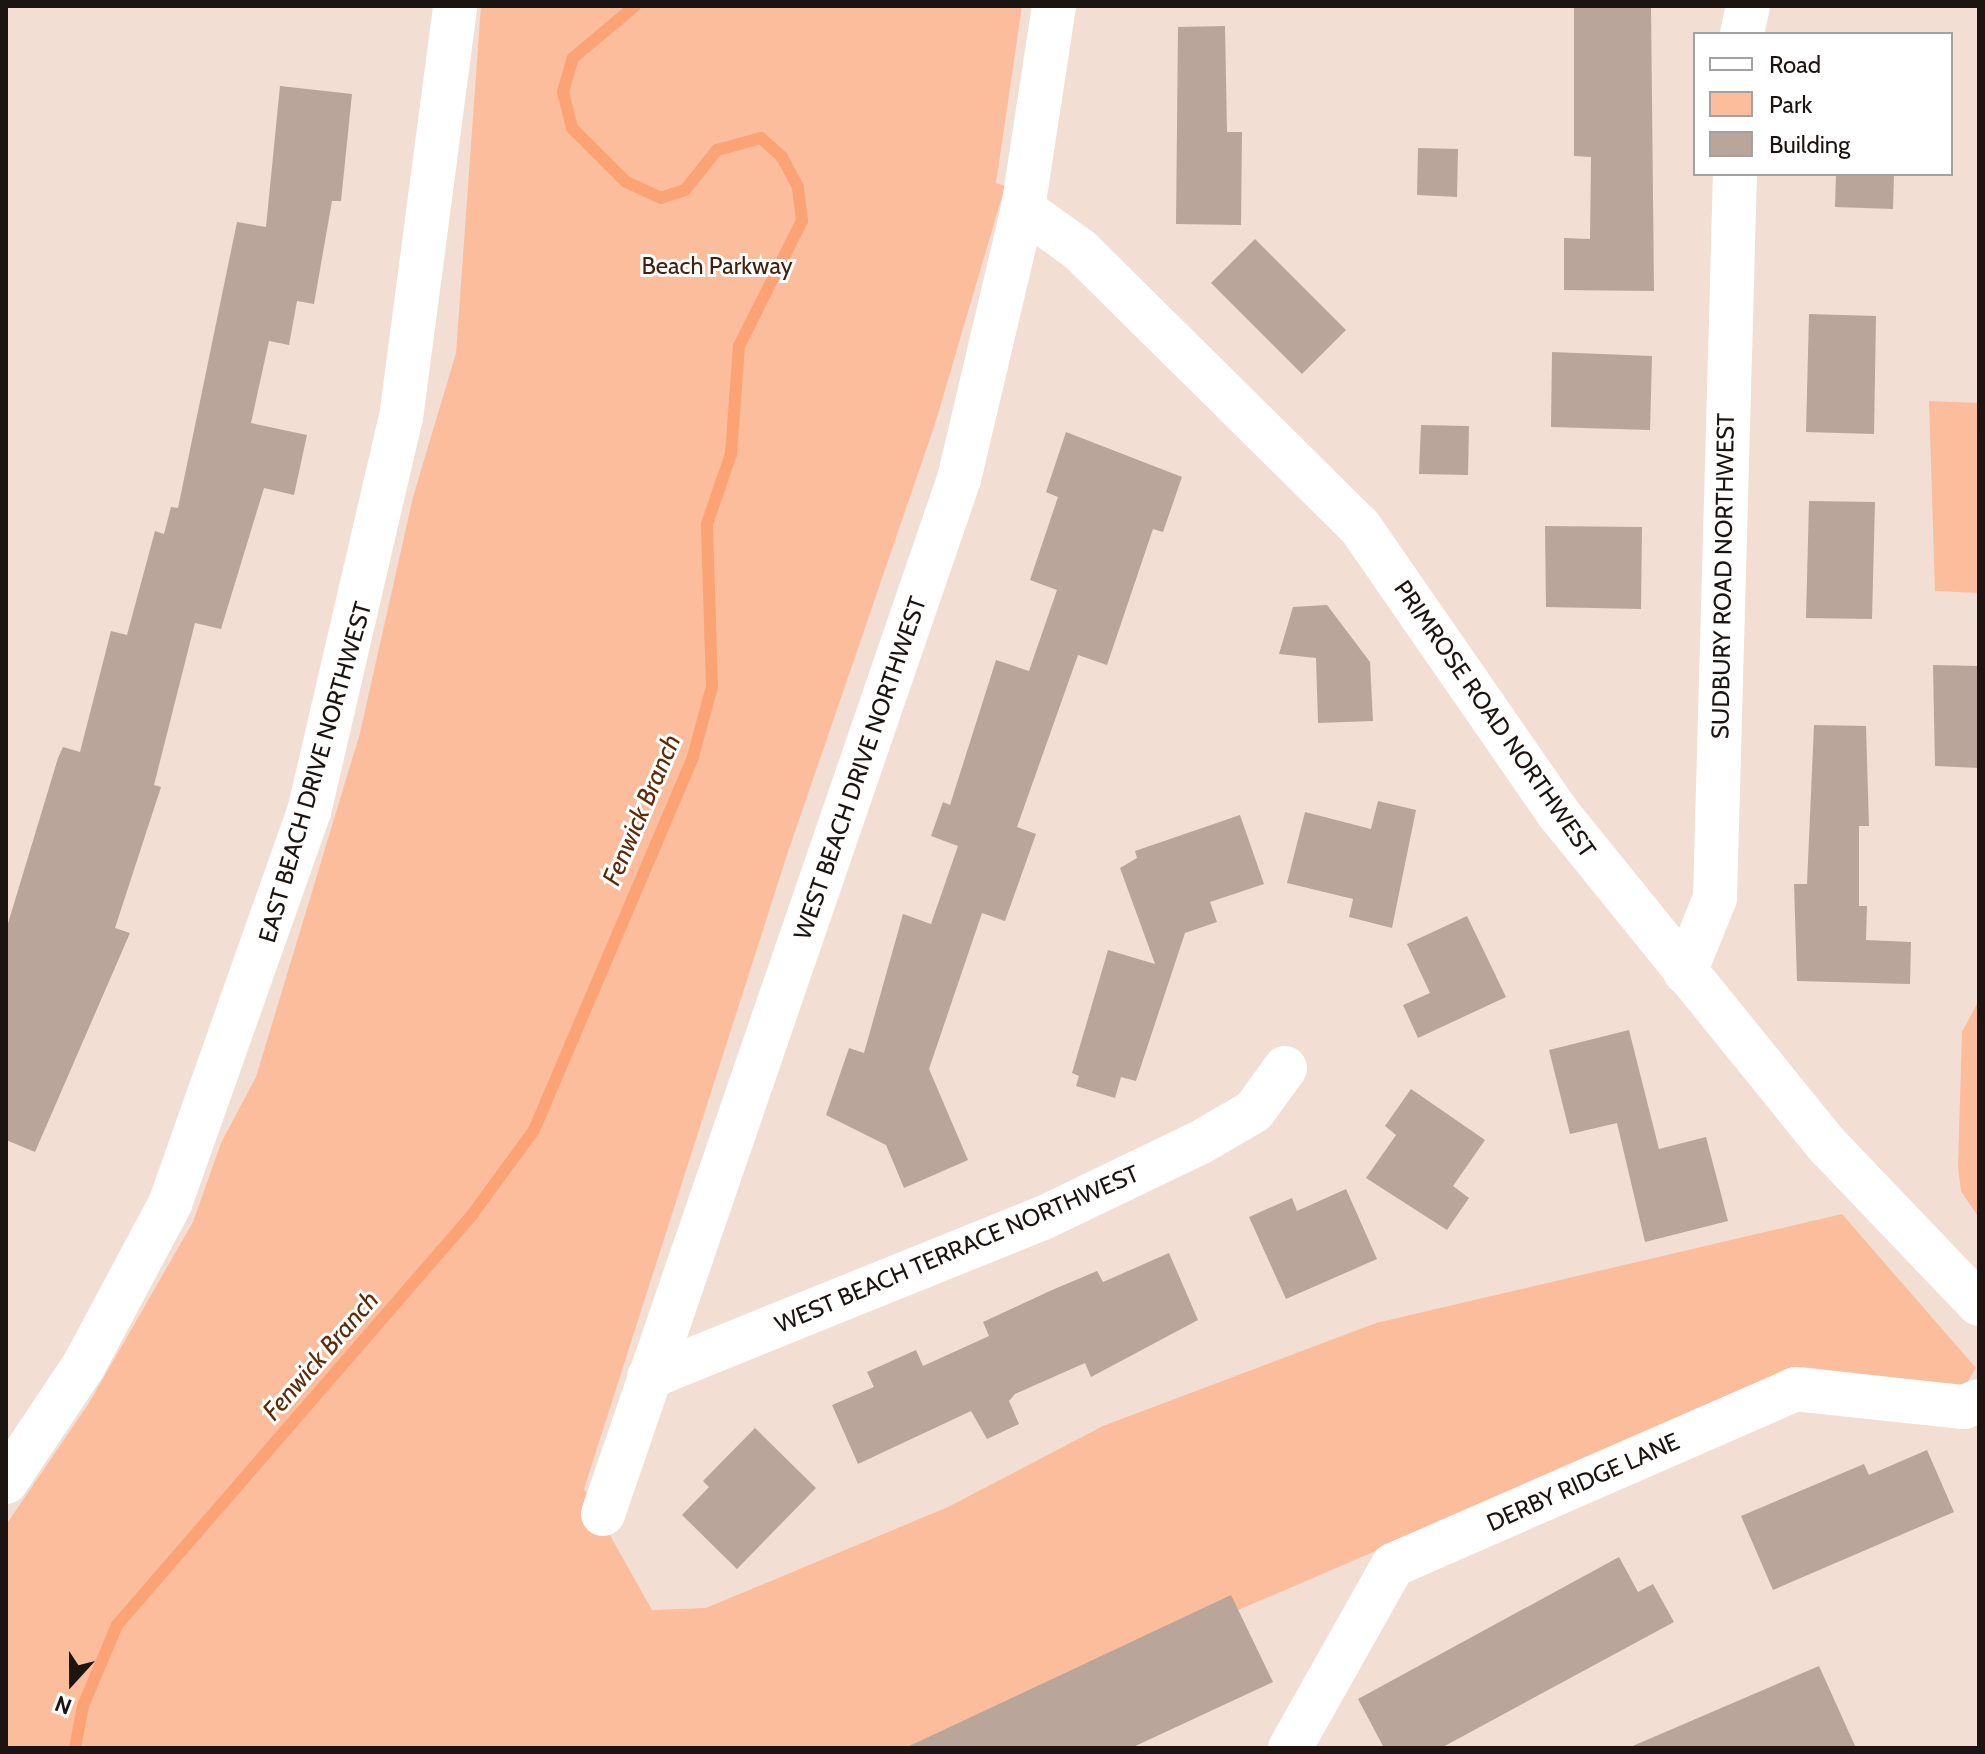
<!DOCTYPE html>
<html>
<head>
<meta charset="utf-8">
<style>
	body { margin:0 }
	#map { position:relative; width:1985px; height:1754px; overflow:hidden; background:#f3ded3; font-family:Cabin,sans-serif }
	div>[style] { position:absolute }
	.green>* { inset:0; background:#fcbd9d }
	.stream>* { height:12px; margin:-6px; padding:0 6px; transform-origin:6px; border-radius:6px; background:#fba374 }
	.building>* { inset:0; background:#baa59b }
	.minor>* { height:44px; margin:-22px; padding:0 22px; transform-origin:22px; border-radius:22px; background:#fff }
	.tertiary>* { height:44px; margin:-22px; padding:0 22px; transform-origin:22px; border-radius:22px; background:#fff }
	span { translate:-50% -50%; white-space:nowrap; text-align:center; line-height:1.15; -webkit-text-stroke:6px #fff; paint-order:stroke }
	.park-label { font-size:24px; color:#43210e }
	.street-label { font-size:24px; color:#1b1410 }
	.water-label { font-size:26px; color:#602a06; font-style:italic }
	.frame { position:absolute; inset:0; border:8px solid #1b1410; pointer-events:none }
	.legend { position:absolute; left:1693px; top:32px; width:260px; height:144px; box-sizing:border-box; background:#fff; border:2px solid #a4a19f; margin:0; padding:10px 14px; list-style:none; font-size:24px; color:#1b1410 }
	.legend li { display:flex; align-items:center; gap:16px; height:40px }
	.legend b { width:40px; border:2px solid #a4a19f }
	.north { position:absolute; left:32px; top:1642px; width:80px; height:80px; -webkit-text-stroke:6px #fff; paint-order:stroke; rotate:201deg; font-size:22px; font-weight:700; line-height:32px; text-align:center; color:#1b1410 }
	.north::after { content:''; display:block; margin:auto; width:28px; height:36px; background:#1b1410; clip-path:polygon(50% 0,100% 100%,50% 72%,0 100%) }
</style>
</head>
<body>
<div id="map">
	<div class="green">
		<i style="clip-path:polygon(481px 6px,1022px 6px,996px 183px,1005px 186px,935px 424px,786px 858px,584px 1489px,652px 1610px,706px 1608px,948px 1507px,1103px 1426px,1376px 1323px,1842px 1214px,1976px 1368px,1965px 1386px,1803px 1367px,918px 1748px,6px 1748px,6px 1525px,89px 1403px,193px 1222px,221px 1143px,256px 1077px,360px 733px,413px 497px,456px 353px)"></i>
		<i style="clip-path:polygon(1929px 401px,1979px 403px,1979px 593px,1935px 591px)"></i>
		<i style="clip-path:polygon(1979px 1000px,1979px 1218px,1961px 1191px,1958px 1167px,1962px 1032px)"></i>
	</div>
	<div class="stream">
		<i style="left:75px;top:1748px;width:43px;rotate:-79.2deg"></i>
		<i style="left:83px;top:1706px;width:88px;rotate:-67.2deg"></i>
		<i style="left:117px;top:1625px;width:542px;rotate:-49.11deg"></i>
		<i style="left:472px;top:1215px;width:105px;rotate:-53.9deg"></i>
		<i style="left:534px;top:1130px;width:402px;rotate:-66.9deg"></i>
		<i style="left:692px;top:760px;width:76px;rotate:-74.7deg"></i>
		<i style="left:712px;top:687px;width:163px;rotate:-91.8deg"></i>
		<i style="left:707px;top:524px;width:74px;rotate:-71.1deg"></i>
		<i style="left:731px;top:454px;width:108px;rotate:-85.8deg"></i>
		<i style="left:739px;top:346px;width:140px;rotate:-63.3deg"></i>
		<i style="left:802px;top:221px;width:34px;rotate:-97deg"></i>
		<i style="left:798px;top:187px;width:34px;rotate:-118deg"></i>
		<i style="left:782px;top:157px;width:28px;rotate:-138deg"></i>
		<i style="left:761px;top:138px;width:46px;rotate:164.7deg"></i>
		<i style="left:717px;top:150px;width:51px;rotate:128.7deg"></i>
		<i style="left:685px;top:190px;width:25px;rotate:162deg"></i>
		<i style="left:661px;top:198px;width:38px;rotate:-155deg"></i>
		<i style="left:626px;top:182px;width:76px;rotate:-135deg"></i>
		<i style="left:572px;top:128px;width:37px;rotate:-104deg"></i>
		<i style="left:563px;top:92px;width:35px;rotate:-74deg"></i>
		<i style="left:573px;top:58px;width:81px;rotate:-40deg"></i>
	</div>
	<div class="building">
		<i style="clip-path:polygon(1574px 6px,1651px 6px,1654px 291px,1564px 290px,1564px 238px,1590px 239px,1591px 157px,1574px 156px)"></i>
		<i style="clip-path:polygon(1225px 26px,1227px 132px,1242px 132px,1241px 225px,1176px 224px,1178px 27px)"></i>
		<i style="clip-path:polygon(280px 86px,352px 94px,341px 201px,332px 201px,314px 304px,297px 301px,289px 345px,269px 341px,251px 423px,307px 435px,294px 495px,264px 488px,221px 629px,195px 623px,154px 785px,161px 787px,115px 928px,130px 933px,35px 1152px,6px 1140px,6px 930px,58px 758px,63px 747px,80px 752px,111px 631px,127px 635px,155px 531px,164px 534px,171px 507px,178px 508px,237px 222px,266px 227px)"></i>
		<i style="clip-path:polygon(1418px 148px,1458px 149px,1457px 197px,1417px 195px)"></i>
		<i style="clip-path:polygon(1836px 174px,1894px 174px,1893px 209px,1835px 207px)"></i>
		<i style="clip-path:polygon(1255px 239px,1346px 330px,1302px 374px,1211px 283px)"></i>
		<i style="clip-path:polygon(1809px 314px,1876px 316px,1874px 434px,1806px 432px)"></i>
		<i style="clip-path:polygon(1552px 352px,1652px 356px,1650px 430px,1551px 427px)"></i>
		<i style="clip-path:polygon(1421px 425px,1469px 426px,1468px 475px,1419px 474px)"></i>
		<i style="clip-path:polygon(1066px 432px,1182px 477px,1163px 532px,1153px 529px,1107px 665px,1078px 655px,1017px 827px,1036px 834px,1005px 921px,982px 913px,929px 1069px,968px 1160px,904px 1188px,886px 1145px,826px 1115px,849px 1048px,864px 1053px,903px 914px,931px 924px,958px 846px,931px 836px,943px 802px,950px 805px,996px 660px,1029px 671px,1057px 590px,1030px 580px,1058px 497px,1046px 492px)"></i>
		<i style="clip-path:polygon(1809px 501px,1875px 502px,1872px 619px,1806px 618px)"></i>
		<i style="clip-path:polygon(1545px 526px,1642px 527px,1641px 609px,1546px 607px)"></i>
		<i style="clip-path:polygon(1327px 605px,1370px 662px,1373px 721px,1318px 723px,1316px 658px,1279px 654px,1293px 607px)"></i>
		<i style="clip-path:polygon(1933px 665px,1979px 666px,1979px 768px,1935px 766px)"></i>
		<i style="clip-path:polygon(1814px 725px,1866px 726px,1869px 826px,1859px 826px,1859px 906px,1867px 906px,1866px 940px,1911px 942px,1910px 984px,1797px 981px,1794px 884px,1807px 884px)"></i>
		<i style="clip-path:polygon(1378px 801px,1416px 810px,1392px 928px,1349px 917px,1353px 899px,1287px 883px,1305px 812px,1371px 829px)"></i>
		<i style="clip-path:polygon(1240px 815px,1264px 884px,1210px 902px,1217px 922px,1185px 933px,1136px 1081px,1121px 1077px,1115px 1098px,1076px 1086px,1079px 1076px,1072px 1073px,1108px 950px,1155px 964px,1120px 868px,1137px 858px,1135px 851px)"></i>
		<i style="clip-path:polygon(1467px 916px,1506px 997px,1418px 1038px,1403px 1005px,1430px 993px,1407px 944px)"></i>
		<i style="clip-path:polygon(1629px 1030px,1659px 1149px,1706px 1137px,1728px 1221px,1645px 1242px,1617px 1123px,1570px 1134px,1549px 1050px)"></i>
		<i style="clip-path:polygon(1411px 1089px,1485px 1140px,1453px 1186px,1469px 1198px,1447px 1230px,1366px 1178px,1396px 1135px,1385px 1126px)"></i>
		<i style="clip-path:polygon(1346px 1189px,1377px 1259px,1286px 1299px,1249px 1217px,1292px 1198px,1297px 1211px)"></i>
		<i style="clip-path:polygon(1169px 1253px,1198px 1320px,1091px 1377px,1085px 1363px,1015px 1394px,1009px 1401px,1019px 1424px,987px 1439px,971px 1411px,858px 1464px,832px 1405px,874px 1387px,867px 1372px,916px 1350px,923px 1366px,989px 1336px,983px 1322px,1052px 1290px,1097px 1271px,1103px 1282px)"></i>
		<i style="clip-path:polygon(755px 1428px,816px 1488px,737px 1569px,682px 1515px,709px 1487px,703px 1481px)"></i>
		<i style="clip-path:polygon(1927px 1450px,1954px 1512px,1773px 1590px,1741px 1516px,1864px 1464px,1869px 1475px)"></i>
		<i style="clip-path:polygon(1619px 1557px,1638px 1592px,1653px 1584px,1674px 1622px,1441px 1748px,1384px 1748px,1358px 1699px)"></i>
		<i style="clip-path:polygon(1231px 1595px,1273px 1682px,1131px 1748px,905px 1748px)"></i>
		<i style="clip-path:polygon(1819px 1666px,1856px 1748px,1628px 1748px)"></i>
	</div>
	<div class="minor">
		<i style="left:1742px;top:34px;width:29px;rotate:-78deg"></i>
		<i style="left:1685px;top:972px;width:80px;rotate:-67.9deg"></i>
		<i style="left:1715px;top:898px;width:724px;rotate:-88.42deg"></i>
		<i style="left:649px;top:1377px;width:425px;rotate:-22deg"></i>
		<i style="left:1043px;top:1218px;width:175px;rotate:-25.7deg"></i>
		<i style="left:1201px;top:1142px;width:61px;rotate:-30.3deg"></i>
		<i style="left:1254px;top:1111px;width:53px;rotate:-54.2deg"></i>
		<i style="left:6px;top:1482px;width:141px;rotate:-56.3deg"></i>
		<i style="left:84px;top:1365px;width:183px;rotate:-61.9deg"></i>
		<i style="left:170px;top:1204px;width:416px;rotate:-70.5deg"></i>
		<i style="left:309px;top:812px;width:405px;rotate:-76.9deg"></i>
		<i style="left:401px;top:418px;width:416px;rotate:-82.5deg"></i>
		<i style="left:603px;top:1514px;width:1095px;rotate:-71.02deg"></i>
		<i style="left:959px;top:479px;width:277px;rotate:-76.7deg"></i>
		<i style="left:1290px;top:1748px;width:210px;rotate:-60.6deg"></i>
		<i style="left:1393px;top:1565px;width:439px;rotate:-23.6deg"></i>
		<i style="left:1795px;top:1389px;width:170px;rotate:6.1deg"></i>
		<i style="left:1964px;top:1407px;width:16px;rotate:-22deg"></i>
	</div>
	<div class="tertiary">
		<i style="left:1054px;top:6px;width:205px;rotate:98.7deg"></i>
		<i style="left:1023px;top:209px;width:70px;rotate:35.7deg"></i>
		<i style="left:1080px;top:250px;width:394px;rotate:44.7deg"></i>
		<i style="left:1360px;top:527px;width:348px;rotate:55.3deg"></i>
		<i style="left:1558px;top:813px;width:427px;rotate:51deg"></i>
		<i style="left:1827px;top:1145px;width:220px;rotate:46.3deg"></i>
	</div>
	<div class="park-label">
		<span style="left:717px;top:266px">Beach Parkway</span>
	</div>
	<div class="street-label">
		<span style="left:1723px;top:576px;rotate:-89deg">SUDBURY ROAD NORTHWEST</span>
		<span style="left:1495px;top:719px;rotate:55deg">PRIMROSE ROAD NORTHWEST</span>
		<span style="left:860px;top:768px;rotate:-71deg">WEST BEACH DRIVE NORTHWEST</span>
		<span style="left:315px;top:772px;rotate:-74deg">EAST BEACH DRIVE NORTHWEST</span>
		<span style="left:957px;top:1249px;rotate:-23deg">WEST BEACH TERRACE NORTHWEST</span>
		<span style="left:1583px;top:1482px;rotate:-24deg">DERBY RIDGE LANE</span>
	</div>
	<div class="water-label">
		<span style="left:642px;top:810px;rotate:-67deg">Fenwick Branch</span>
		<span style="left:321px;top:1356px;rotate:-49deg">Fenwick Branch</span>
	</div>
	<div class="frame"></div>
	<ul class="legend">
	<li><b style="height:10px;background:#fff"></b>Road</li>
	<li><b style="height:22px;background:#fcbd9d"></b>Park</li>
	<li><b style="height:22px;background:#baa59b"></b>Building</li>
	</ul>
	<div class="north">N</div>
</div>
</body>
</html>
